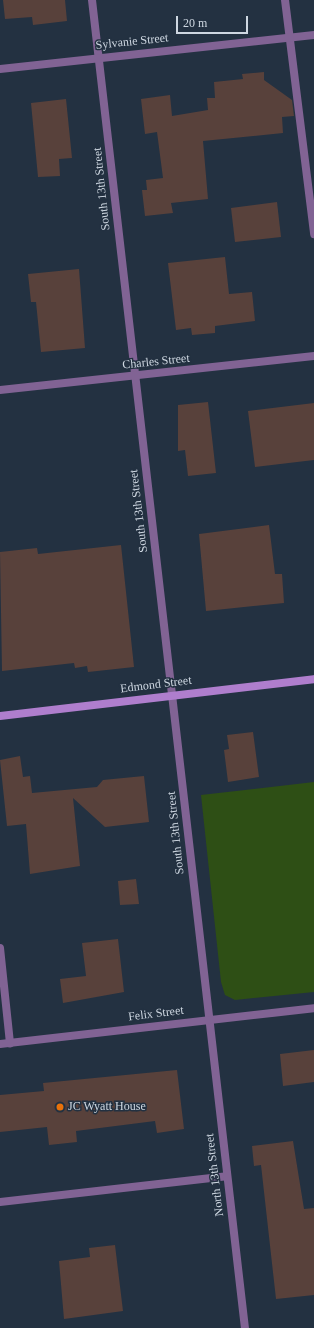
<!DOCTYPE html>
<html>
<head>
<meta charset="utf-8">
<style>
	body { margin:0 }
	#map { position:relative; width:314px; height:1328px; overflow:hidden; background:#233141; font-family:"Times New Roman",serif }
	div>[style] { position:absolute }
	.green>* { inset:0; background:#2e4f15 }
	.building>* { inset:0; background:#58413b }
	.lane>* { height:8px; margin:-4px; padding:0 4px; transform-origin:4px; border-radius:4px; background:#816394 }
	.street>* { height:8px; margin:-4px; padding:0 4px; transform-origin:4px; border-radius:4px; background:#816394 }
	.secondary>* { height:8px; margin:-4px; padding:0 4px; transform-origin:4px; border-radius:4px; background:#af7ecd }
	.dots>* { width:11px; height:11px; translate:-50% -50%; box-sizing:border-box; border:2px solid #233141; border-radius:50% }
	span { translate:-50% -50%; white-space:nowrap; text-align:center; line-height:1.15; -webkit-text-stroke:3px #233141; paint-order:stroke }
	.street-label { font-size:12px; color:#ced7e1 }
	.poi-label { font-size:12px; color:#ced7e1 }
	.left { translate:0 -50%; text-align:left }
	.scale { position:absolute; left:176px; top:16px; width:72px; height:18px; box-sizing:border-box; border:2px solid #ced7e1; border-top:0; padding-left:5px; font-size:12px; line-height:14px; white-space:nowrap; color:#ced7e1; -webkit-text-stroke:3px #233141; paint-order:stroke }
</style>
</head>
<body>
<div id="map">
	<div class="green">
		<i style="clip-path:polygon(314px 782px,314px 992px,235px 1000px,225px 995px,221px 982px,201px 795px)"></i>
	</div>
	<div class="building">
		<i style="clip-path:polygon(3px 0,65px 0,67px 21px,33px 25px,32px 17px,5px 19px)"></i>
		<i style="clip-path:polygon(264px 72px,264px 80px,292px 100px,294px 116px,282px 117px,283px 133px,203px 141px,208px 199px,171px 203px,173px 213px,145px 216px,142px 190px,147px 190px,146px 180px,163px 178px,157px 132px,145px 134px,141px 99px,170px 95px,172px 116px,208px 110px,207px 98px,215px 98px,214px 82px,243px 79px,242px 74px)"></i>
		<i style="clip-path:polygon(66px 99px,72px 158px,59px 159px,60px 176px,38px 177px,31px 103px)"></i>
		<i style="clip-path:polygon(277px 202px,281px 237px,235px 242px,231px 208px)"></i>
		<i style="clip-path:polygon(225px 257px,229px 294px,252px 292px,255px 321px,215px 326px,215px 333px,192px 335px,191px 328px,176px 330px,168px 263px)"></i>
		<i style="clip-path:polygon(79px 269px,85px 348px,41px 352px,36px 302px,31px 302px,28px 274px)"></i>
		<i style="clip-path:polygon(208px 402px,216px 473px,188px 476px,185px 450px,178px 451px,178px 405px)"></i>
		<i style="clip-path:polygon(314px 403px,314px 460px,255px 467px,248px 411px)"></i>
		<i style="clip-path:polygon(269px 525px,275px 574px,282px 574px,284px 603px,206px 611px,199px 534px)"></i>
		<i style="clip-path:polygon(121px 545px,134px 667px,88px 672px,87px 666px,75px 668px,74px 663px,2px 671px,0 552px,37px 548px,38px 554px)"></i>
		<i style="clip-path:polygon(253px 732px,259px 777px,228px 782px,224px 750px,229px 749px,227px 735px)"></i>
		<i style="clip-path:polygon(20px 756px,23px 777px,30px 776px,32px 793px,97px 787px,103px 780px,144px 776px,149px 822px,105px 827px,73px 798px,80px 866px,30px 874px,26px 824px,7px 826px,0 760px)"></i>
		<i style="clip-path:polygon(136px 879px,139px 904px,120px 905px,118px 881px)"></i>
		<i style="clip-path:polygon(118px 939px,124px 992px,63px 1003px,60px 979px,86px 976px,82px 943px)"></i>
		<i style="clip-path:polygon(314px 1050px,314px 1082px,283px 1086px,280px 1054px)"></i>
		<i style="clip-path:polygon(177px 1070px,184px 1129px,157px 1133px,155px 1121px,76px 1131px,77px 1142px,49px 1145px,47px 1127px,0 1132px,0 1095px,44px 1091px,43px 1083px)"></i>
		<i style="clip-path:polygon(293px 1141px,304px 1209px,314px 1208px,314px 1295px,276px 1299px,261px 1165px,254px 1166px,252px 1146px)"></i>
		<i style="clip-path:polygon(115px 1245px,123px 1311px,64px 1319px,59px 1261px,90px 1257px,89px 1248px)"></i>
	</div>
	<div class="lane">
		<i style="left:285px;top:0;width:236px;rotate:82.9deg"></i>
		<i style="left:0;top:1202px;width:228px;rotate:-6.5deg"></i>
	</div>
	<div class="street">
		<i style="left:92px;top:0;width:1337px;rotate:83.43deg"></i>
		<i style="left:0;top:69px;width:316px;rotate:-6.2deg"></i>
		<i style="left:0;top:390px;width:316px;rotate:-6.2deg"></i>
		<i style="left:0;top:948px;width:96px;rotate:84deg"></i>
		<i style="left:0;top:1044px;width:316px;rotate:-6.5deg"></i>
	</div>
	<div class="secondary">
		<i style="left:0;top:716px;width:316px;rotate:-6.7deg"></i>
	</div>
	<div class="dots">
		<i style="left:60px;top:1107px;background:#e8710a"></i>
	</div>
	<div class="street-label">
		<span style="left:132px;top:42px;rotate:-6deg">Sylvanie Street</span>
		<span style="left:102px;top:189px;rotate:-96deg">South 13th Street</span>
		<span style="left:156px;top:362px;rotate:-6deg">Charles Street</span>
		<span style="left:139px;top:511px;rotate:-97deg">South 13th Street</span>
		<span style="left:156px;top:685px;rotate:-7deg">Edmond Street</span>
		<span style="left:176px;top:833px;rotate:-96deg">South 13th Street</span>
		<span style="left:156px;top:1014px;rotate:-7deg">Felix Street</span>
		<span style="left:215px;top:1175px;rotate:-97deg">North 13th Street</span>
	</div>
	<div class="poi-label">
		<span class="left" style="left:68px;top:1107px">JC Wyatt House</span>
	</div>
	<div class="scale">20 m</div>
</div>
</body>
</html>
